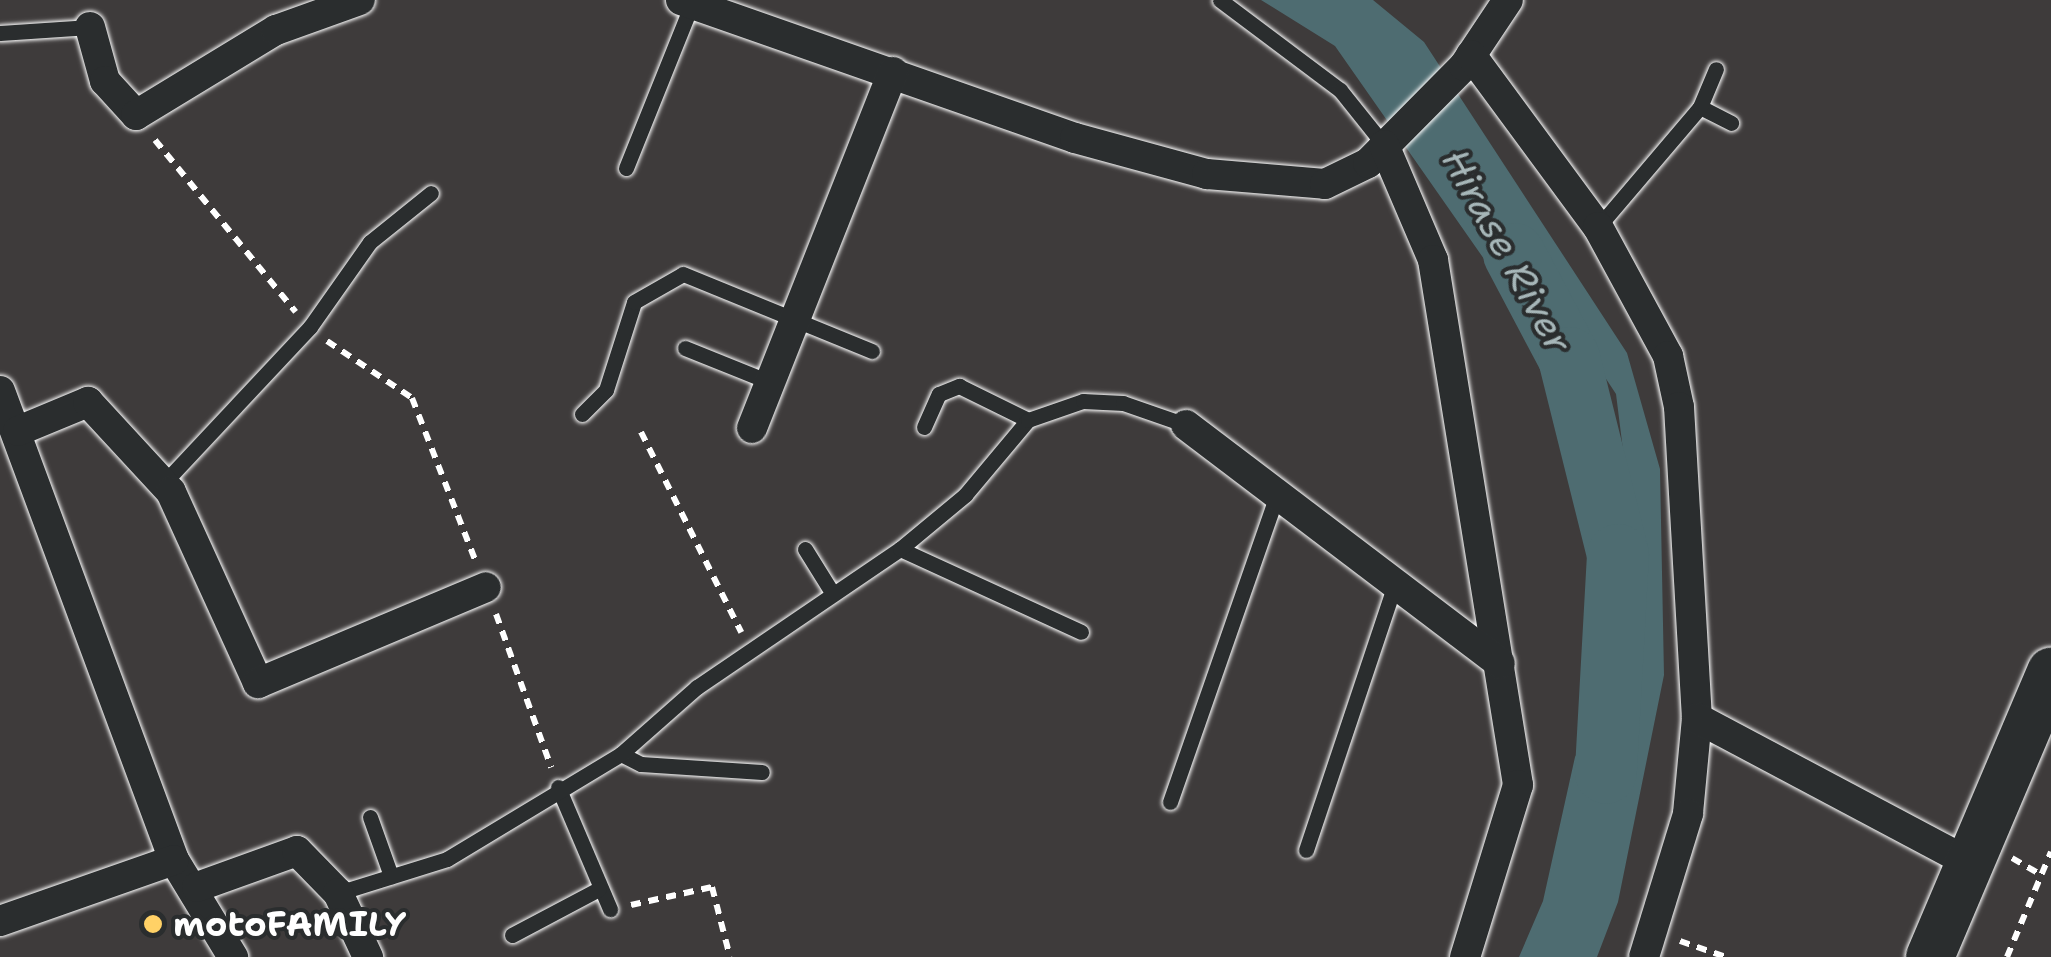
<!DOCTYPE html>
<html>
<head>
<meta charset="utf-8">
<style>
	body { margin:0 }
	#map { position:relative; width:2051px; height:957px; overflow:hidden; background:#3e3b3b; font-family:"Shantell Sans",sans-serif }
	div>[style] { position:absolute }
	.water>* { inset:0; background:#4e6c71 }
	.river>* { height:62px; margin:-31px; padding:0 31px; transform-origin:31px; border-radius:31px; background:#4e6c71 }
	.path>* { height:6px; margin-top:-3px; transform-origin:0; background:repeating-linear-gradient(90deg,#fff 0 10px,transparent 0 18px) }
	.roads { filter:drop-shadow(0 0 2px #fff) drop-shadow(0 0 2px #fff) }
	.lane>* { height:15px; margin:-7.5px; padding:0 7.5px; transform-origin:7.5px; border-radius:7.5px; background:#2a2d2e }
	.street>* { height:30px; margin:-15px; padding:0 15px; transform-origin:15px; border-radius:15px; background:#2a2d2e }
	.primary>* { height:48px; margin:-24px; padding:0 24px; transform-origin:24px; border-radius:24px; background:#2a2d2e }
	.dots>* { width:28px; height:28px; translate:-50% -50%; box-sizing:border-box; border:5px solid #2a2d2e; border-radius:50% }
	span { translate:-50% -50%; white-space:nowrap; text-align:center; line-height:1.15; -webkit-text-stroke:8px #2a2d2e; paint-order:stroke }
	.poi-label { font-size:35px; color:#fff; font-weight:700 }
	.left { translate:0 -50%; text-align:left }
	.water-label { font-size:38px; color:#a6b6b8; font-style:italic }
</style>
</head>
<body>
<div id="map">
	<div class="water">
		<i style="clip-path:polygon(1261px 0,1373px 0,1424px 42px,1627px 353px,1660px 469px,1664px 675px,1618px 902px,1597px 957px,1519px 957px,1543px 901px,1575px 757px,1627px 662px,1629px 498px,1616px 394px,1585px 347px,1519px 309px,1335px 46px)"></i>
	</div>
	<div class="river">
		<i style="left:1514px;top:254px;width:118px;rotate:62.1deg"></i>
		<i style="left:1569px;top:358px;width:203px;rotate:76deg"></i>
		<i style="left:1618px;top:555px;width:218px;rotate:93.2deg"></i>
	</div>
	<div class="path">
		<i style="left:155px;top:140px;width:222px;rotate:50.7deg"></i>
		<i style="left:327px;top:341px;width:102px;rotate:33.8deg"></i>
		<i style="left:412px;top:398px;width:174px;rotate:68.7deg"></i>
		<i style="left:641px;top:432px;width:224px;rotate:63.4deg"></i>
		<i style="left:496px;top:614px;width:163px;rotate:70.2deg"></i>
		<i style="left:2012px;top:858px;width:34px;rotate:30deg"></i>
		<i style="left:631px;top:905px;width:83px;rotate:-12.5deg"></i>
		<i style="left:712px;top:887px;width:72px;rotate:75.6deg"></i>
		<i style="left:1680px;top:941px;width:49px;rotate:19.2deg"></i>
		<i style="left:2007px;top:957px;width:114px;rotate:-67.3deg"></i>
	</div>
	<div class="roads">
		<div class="lane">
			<i style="left:1220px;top:0;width:150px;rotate:36.9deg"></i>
			<i style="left:1340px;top:90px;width:70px;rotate:51.3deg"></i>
			<i style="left:0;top:33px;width:90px;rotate:-3.8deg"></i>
			<i style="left:1700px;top:107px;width:35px;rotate:27deg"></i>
			<i style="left:626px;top:168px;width:177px;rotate:-68.1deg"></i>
			<i style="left:1598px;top:227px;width:157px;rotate:-49.6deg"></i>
			<i style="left:1700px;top:107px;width:41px;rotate:-67.2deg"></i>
			<i style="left:685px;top:348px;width:94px;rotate:21.9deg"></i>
			<i style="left:582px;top:414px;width:34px;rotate:-45deg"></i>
			<i style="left:606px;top:390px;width:92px;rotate:-72.3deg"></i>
			<i style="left:634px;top:302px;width:56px;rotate:-29.7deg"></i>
			<i style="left:683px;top:274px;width:204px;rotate:22.2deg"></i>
			<i style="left:924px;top:427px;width:36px;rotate:-66deg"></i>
			<i style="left:939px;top:394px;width:22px;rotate:-22deg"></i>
			<i style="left:959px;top:386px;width:77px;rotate:26.2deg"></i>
			<i style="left:162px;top:485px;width:216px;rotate:-46.9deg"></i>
			<i style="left:310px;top:327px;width:104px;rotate:-54.8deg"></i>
			<i style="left:370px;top:242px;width:78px;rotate:-38.8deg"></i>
			<i style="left:805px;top:549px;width:53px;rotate:58.1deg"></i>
			<i style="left:900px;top:549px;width:199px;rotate:24.6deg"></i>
			<i style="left:621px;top:754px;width:22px;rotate:27deg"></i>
			<i style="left:641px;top:764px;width:121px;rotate:3.8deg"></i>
			<i style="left:558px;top:787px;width:133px;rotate:66.9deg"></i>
			<i style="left:1170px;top:802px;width:329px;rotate:-70.8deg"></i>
			<i style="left:370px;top:817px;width:63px;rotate:70.4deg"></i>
			<i style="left:1306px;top:850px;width:284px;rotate:-71.5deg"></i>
			<i style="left:338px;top:893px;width:114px;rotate:-17.3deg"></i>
			<i style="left:447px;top:859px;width:203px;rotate:-31.1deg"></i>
			<i style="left:621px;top:754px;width:101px;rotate:-41.4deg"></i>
			<i style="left:697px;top:687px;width:245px;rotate:-34.2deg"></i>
			<i style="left:900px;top:549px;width:85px;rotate:-39.7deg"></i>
			<i style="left:965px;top:495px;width:98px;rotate:-50deg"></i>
			<i style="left:1028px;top:420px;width:58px;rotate:-19.1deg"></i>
			<i style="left:1083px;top:401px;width:40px;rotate:2.9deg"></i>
			<i style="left:1123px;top:403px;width:67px;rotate:19.2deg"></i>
			<i style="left:512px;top:935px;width:98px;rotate:-27.9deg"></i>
		</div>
		<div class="street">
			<i style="left:681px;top:0;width:417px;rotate:19.3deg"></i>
			<i style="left:1075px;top:138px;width:137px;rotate:15.3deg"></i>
			<i style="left:1207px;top:174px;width:118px;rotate:4.8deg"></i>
			<i style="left:1325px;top:184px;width:48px;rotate:-26deg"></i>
			<i style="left:1368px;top:163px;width:136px;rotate:-45.3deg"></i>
			<i style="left:1464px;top:66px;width:79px;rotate:-56.3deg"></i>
			<i style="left:90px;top:27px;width:56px;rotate:74.5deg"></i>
			<i style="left:105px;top:81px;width:46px;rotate:47.6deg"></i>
			<i style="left:136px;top:115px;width:164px;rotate:-31.3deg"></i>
			<i style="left:276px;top:30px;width:89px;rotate:-19.7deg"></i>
			<i style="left:1471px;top:55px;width:214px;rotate:53.6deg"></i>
			<i style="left:1598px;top:227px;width:147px;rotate:61.5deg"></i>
			<i style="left:1668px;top:356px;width:52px;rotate:77.8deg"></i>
			<i style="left:1679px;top:407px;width:312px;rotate:86.7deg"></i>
			<i style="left:1697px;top:718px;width:96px;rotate:95.4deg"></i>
			<i style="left:1688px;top:814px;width:150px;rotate:107.1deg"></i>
			<i style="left:1384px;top:145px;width:125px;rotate:66.9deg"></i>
			<i style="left:1433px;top:260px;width:532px;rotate:80.8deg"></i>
			<i style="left:1518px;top:785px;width:180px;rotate:107.1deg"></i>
			<i style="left:0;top:391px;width:500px;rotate:69.65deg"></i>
			<i style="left:174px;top:860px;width:114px;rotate:58.7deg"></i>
			<i style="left:1186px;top:425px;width:394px;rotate:37.2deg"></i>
			<i style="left:752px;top:428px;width:383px;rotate:-68.4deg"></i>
			<i style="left:18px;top:431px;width:76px;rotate:-22.5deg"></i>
			<i style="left:88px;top:402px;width:122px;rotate:47.3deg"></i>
			<i style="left:171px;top:492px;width:210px;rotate:65.5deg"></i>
			<i style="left:258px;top:683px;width:247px;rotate:-22.8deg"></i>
			<i style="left:1697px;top:718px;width:309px;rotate:28deg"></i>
			<i style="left:197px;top:887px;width:106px;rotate:-19.8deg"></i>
			<i style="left:297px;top:851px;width:59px;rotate:45.7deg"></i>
			<i style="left:338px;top:893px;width:71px;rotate:64.9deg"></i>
			<i style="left:0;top:921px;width:184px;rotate:-19.3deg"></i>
		</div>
		<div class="primary">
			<i style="left:1930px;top:957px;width:310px;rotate:-67deg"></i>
		</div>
	</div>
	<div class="dots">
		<i style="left:153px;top:924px;background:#ffd166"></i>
	</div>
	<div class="poi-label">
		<span class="left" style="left:173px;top:924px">motoFAMILY</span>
	</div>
	<div class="water-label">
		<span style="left:1507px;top:251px;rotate:61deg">Hirase River</span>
	</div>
</div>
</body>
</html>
